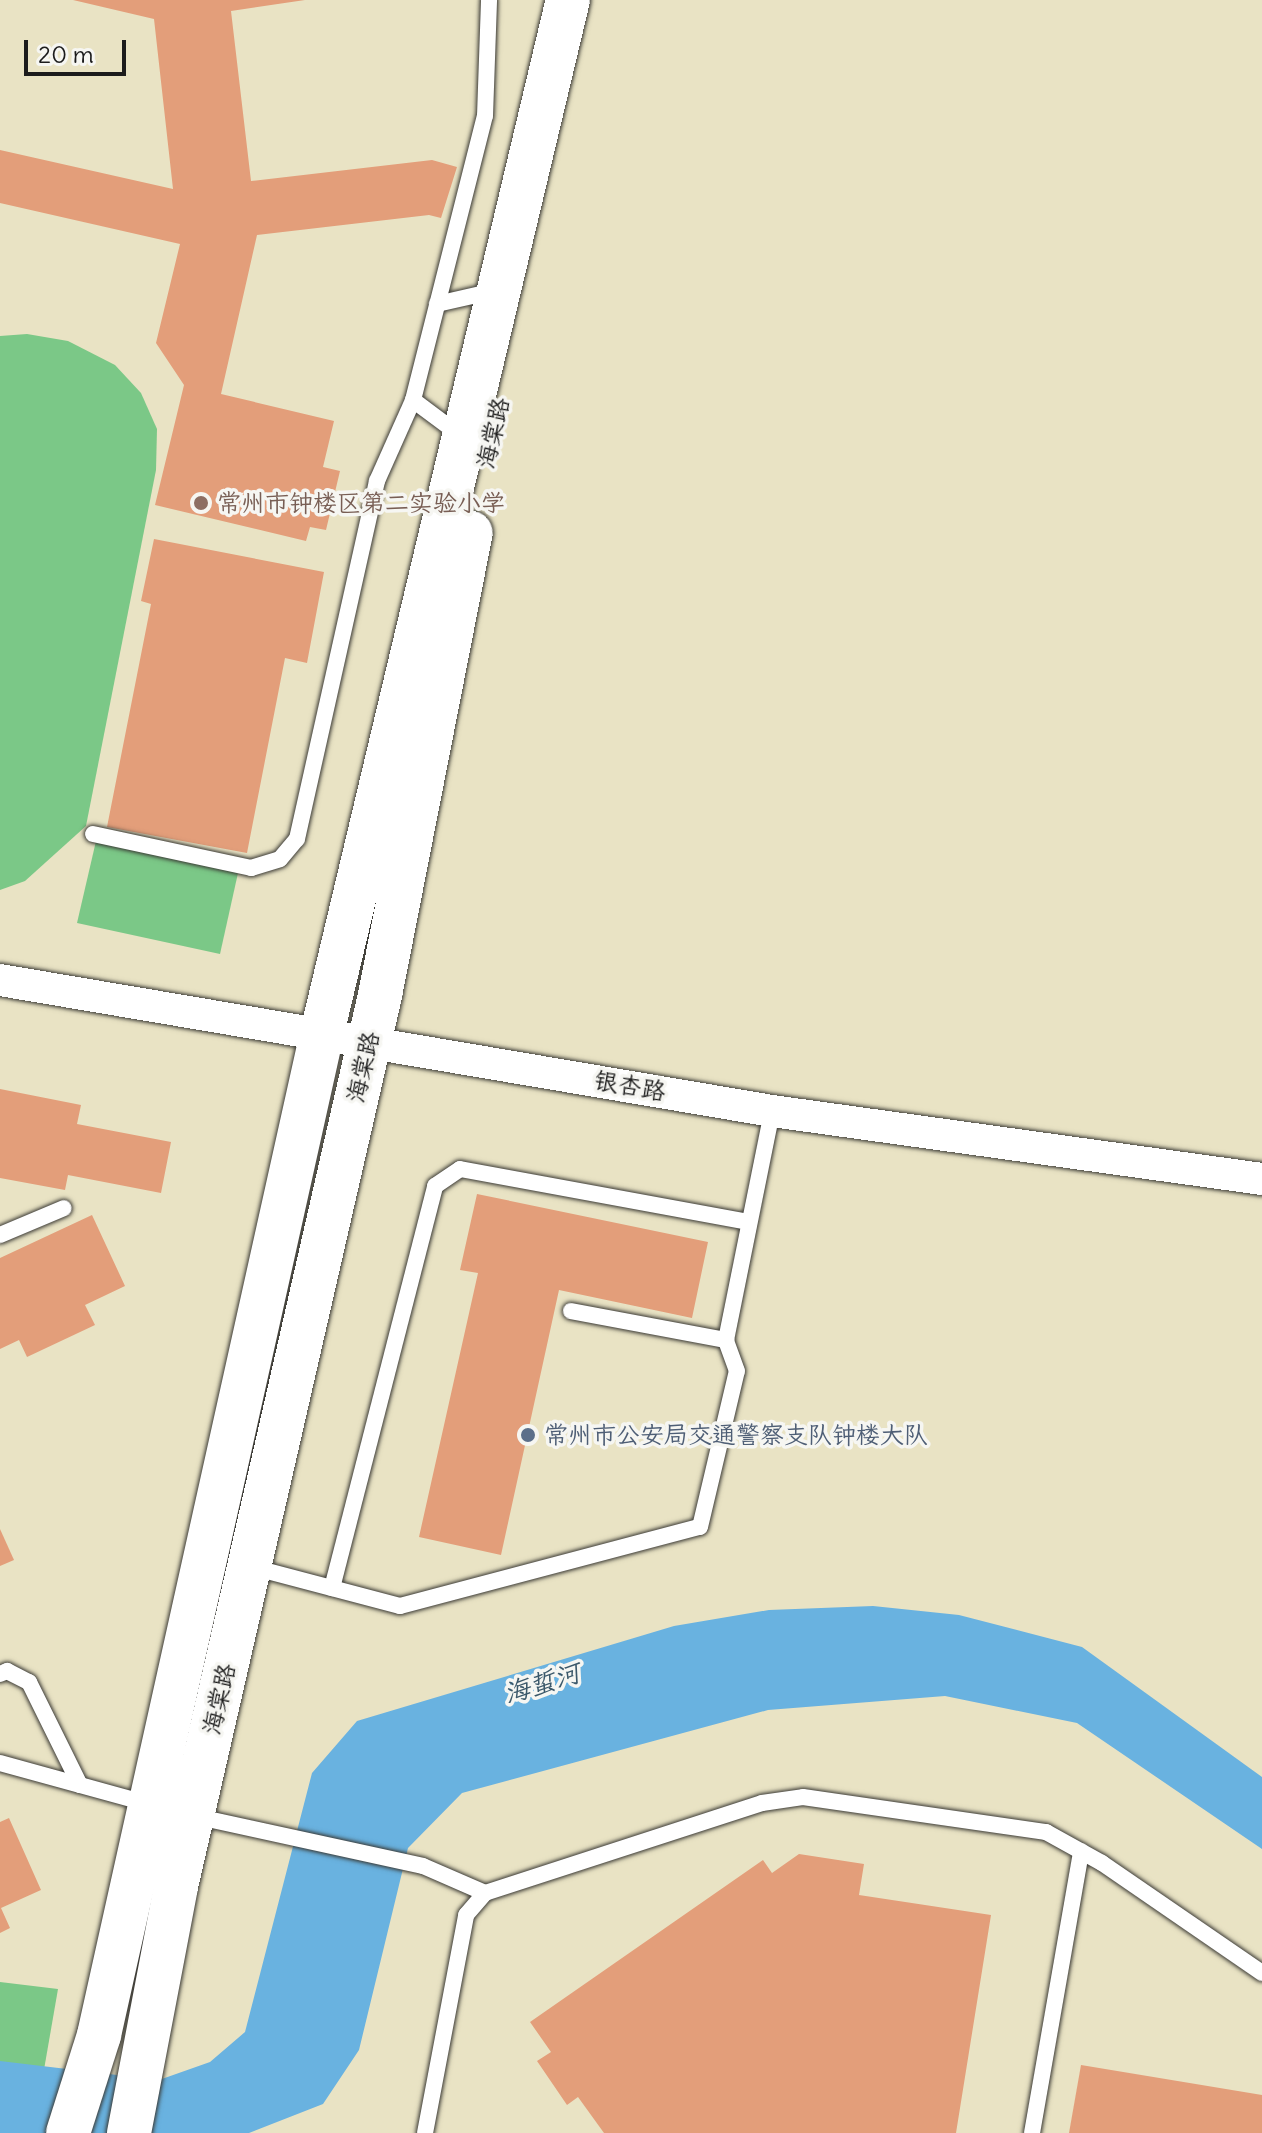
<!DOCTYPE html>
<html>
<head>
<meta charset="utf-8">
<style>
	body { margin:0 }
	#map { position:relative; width:1262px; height:2133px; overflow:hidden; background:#e9e3c4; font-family:Delius,"LXGW WenKai TC",sans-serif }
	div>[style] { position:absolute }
	.green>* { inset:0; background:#7bc887 }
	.water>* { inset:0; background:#69b2e0 }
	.building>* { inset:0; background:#e39e7a }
	.roads { filter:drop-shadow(0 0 2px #3b3a35) drop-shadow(0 0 2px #3b3a35) }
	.lane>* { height:16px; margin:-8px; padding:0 8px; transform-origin:8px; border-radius:8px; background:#fff }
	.street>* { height:32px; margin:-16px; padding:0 16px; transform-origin:16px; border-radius:16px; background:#fff }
	.secondary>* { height:44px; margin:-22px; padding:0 22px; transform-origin:22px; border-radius:22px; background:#fff }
	.dots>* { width:22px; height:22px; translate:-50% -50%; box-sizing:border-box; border:4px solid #f6f6f2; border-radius:50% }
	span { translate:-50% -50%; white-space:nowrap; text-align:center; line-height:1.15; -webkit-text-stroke:7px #f6f6f2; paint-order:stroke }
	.street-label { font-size:24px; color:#1c1c1c }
	.education-label { font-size:24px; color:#785e54 }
	.left { translate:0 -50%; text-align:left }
	.service-label { font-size:24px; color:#4e5e75 }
	.water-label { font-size:26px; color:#3b586a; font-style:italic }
	.scale { position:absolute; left:24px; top:40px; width:102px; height:36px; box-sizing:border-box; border:4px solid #1c1c1c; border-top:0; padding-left:10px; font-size:24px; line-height:28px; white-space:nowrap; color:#1c1c1c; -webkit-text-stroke:6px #f6f6f2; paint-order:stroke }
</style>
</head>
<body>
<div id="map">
	<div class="green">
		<i style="clip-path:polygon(27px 334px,68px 341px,115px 365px,141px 393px,157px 429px,156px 470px,86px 826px,25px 881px,0 890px,0 336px)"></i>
		<i style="clip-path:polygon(96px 841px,238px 873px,220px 954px,77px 923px)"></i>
		<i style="clip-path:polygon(0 1982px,58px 1989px,33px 2133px,0 2133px)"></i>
	</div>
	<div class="water">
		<i style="clip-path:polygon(873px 1606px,959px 1615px,1082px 1647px,1262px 1777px,1262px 1849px,1077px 1723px,945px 1696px,768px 1710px,462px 1793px,408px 1848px,359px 2050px,323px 2104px,249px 2133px,0 2133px,0 2061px,159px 2080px,210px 2062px,245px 2032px,312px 1773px,357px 1721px,674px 1626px,769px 1610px)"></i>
	</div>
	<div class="building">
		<i style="clip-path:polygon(73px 0,305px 0,231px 11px,251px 181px,432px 160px,457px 167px,441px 218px,429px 215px,257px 235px,221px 394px,334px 421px,323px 467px,340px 471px,326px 530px,310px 527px,306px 541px,155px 505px,184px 385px,156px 343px,180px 244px,0 203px,0 150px,173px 189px,154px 19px)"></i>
		<i style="clip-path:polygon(154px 539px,324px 572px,307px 663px,285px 658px,247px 853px,107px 827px,151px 604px,141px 601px)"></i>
		<i style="clip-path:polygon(0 1089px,81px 1105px,77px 1124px,171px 1142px,161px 1193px,68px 1175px,65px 1190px,0 1178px)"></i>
		<i style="clip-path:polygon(477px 1194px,708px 1242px,692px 1318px,559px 1290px,501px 1555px,419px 1537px,478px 1273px,460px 1270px)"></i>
		<i style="clip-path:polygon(92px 1215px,125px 1286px,85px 1305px,95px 1325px,27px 1357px,19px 1340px,0 1349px,0 1258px)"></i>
		<i style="clip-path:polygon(0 1529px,14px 1560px,0 1566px)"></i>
		<i style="clip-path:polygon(9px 1818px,41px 1890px,1px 1908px,10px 1928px,0 1933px,0 1822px)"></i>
		<i style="clip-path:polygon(799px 1854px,864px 1864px,859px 1895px,991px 1915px,956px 2133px,604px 2133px,578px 2097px,567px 2105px,537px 2061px,551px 2052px,530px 2022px,763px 1860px,772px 1873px)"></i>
		<i style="clip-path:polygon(1081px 2065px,1262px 2095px,1262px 2133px,1069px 2133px)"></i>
	</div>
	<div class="roads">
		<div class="lane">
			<i style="left:437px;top:304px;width:58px;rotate:-12.8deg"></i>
			<i style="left:413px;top:400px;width:59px;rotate:36.7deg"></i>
			<i style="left:93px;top:834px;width:162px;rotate:12.1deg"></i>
			<i style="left:251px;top:868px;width:30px;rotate:-17deg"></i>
			<i style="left:280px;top:859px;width:26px;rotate:-50deg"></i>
			<i style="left:297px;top:839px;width:367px;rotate:-77.4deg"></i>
			<i style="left:377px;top:481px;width:89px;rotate:-66deg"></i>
			<i style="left:413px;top:400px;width:293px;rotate:-75.8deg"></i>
			<i style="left:485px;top:116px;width:116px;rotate:-88deg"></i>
			<i style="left:0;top:1235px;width:69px;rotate:-22.9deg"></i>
			<i style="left:571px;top:1311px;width:158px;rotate:10.6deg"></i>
			<i style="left:252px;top:1567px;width:153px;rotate:14.8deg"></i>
			<i style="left:400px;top:1606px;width:310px;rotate:-14.8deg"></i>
			<i style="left:700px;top:1527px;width:160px;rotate:-76.7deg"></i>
			<i style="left:737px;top:1371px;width:33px;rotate:-110deg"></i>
			<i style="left:726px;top:1340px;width:234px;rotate:-78.6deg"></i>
			<i style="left:332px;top:1588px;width:415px;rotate:-75.6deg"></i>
			<i style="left:435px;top:1186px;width:30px;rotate:-34deg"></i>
			<i style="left:460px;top:1169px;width:294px;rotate:10.4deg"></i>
			<i style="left:0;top:1674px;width:8px;rotate:-23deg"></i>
			<i style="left:7px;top:1671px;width:25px;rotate:27deg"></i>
			<i style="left:29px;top:1682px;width:115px;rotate:63.7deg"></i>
			<i style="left:0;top:1763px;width:155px;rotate:15.4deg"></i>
			<i style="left:194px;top:1816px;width:234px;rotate:12.3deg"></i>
			<i style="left:423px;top:1866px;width:68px;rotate:23.5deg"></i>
			<i style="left:425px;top:2133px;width:222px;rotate:-79.3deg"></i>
			<i style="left:466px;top:1915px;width:29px;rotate:-49deg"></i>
			<i style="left:485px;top:1893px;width:291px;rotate:-18deg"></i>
			<i style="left:762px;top:1803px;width:41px;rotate:-8.3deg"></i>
			<i style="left:803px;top:1797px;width:246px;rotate:8.2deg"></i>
			<i style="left:1046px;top:1832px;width:64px;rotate:29deg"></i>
			<i style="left:1102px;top:1863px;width:194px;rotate:34.5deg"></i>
			<i style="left:1032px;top:2133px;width:286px;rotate:-80.1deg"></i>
		</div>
		<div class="street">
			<i style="left:0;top:980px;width:783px;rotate:9.63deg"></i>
			<i style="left:772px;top:1111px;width:495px;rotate:7.9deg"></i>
		</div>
		<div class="secondary">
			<i style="left:68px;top:2133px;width:103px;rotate:-72.4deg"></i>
			<i style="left:99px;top:2035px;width:1027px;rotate:-77.45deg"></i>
			<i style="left:322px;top:1033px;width:1062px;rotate:-76.61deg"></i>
			<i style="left:129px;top:2133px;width:251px;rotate:-79.2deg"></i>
			<i style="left:176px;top:1886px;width:914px;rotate:-77.1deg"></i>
			<i style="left:380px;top:995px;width:471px;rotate:-78.9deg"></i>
		</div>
	</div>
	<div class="dots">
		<i style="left:201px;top:503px;background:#8d6e63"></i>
		<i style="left:528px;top:1435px;background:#5c6f8a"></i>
	</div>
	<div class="street-label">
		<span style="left:493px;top:433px;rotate:-77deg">海棠路</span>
		<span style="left:363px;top:1067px;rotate:-77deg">海棠路</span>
		<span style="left:630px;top:1086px;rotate:10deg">银杏路</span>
		<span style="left:219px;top:1699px;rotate:-77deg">海棠路</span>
	</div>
	<div class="education-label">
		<span class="left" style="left:217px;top:503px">常州市钟楼区第二实验小学</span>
	</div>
	<div class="service-label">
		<span class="left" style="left:544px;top:1435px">常州市公安局交通警察支队钟楼大队</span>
	</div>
	<div class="water-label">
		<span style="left:542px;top:1683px;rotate:-17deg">海蜇河</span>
	</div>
	<div class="scale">20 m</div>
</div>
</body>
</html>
